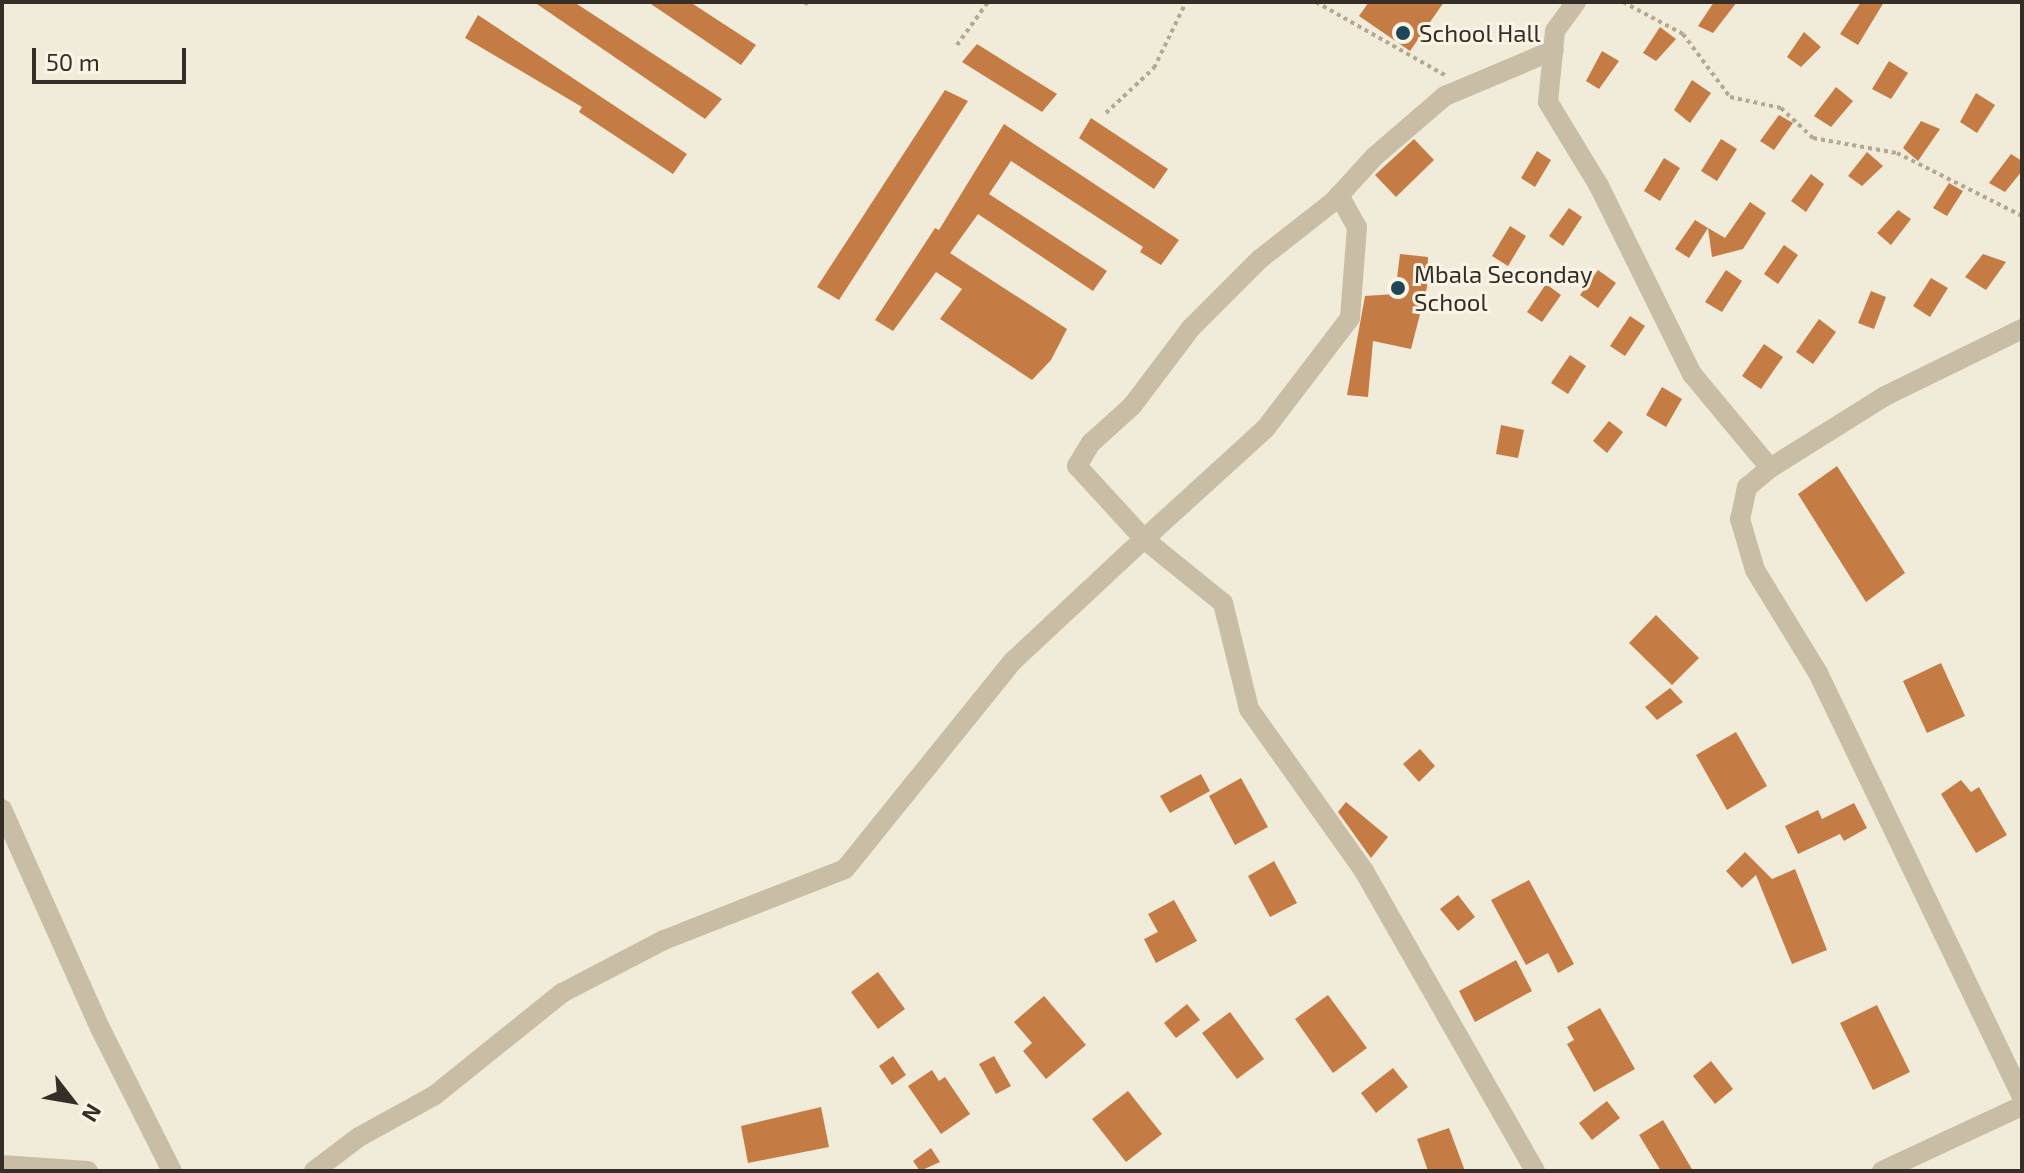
<!DOCTYPE html>
<html>
<head>
<meta charset="utf-8">
<style>
	body { margin:0 }
	#map { position:relative; width:2024px; height:1173px; overflow:hidden; background:#f1ebda; font-family:"Exo 2",sans-serif }
	div>[style] { position:absolute }
	.building>* { inset:0; background:#c57c44 }
	.path>* { height:4px; margin-top:-2px; transform-origin:0; background:repeating-linear-gradient(90deg,#b5a790 0 4px,transparent 0 8px) }
	.minor>* { height:20px; margin:-10px; padding:0 10px; transform-origin:10px; border-radius:10px; background:#c9bda6 }
	.dots>* { width:22px; height:22px; translate:-50% -50%; box-sizing:border-box; border:4px solid #f9f4e6; border-radius:50% }
	span { translate:-50% -50%; white-space:nowrap; text-align:center; line-height:1.15; -webkit-text-stroke:6px #f9f4e6; paint-order:stroke }
	.poi-label { font-size:24px; color:#352e27 }
	.left { translate:0 -50%; text-align:left }
	.frame { position:absolute; inset:0; border:4px solid #352e27; pointer-events:none }
	.north { position:absolute; left:32px; top:1061px; width:80px; height:80px; -webkit-text-stroke:6px #f9f4e6; paint-order:stroke; rotate:121deg; font-size:22px; font-weight:700; line-height:32px; text-align:center; color:#352e27 }
	.north::after { content:''; display:block; margin:auto; width:28px; height:36px; background:#352e27; clip-path:polygon(50% 0,100% 100%,50% 72%,0 100%) }
	.scale { position:absolute; left:32px; top:48px; width:154px; height:36px; box-sizing:border-box; border:4px solid #352e27; border-top:0; padding-left:10px; font-size:24px; line-height:28px; white-space:nowrap; color:#352e27; -webkit-text-stroke:6px #f9f4e6; paint-order:stroke }
</style>
</head>
<body>
<div id="map">
	<div class="building">
		<i style="clip-path:polygon(534px 2px,574px 2px,722px 99px,705px 119px)"></i>
		<i style="clip-path:polygon(648px 2px,690px 2px,756px 45px,741px 65px)"></i>
		<i style="clip-path:polygon(1369px 2px,1444px 2px,1410px 51px,1359px 16px)"></i>
		<i style="clip-path:polygon(1714px 2px,1737px 2px,1713px 33px,1698px 26px)"></i>
		<i style="clip-path:polygon(1861px 2px,1884px 2px,1858px 45px,1840px 34px)"></i>
		<i style="clip-path:polygon(478px 15px,687px 154px,673px 174px,579px 112px,582px 107px,465px 38px)"></i>
		<i style="clip-path:polygon(1660px 27px,1676px 39px,1656px 61px,1643px 53px)"></i>
		<i style="clip-path:polygon(1804px 32px,1821px 47px,1801px 67px,1787px 57px)"></i>
		<i style="clip-path:polygon(977px 44px,1057px 94px,1042px 112px,962px 62px)"></i>
		<i style="clip-path:polygon(1602px 51px,1619px 61px,1599px 89px,1586px 81px)"></i>
		<i style="clip-path:polygon(1889px 61px,1908px 73px,1891px 99px,1872px 89px)"></i>
		<i style="clip-path:polygon(1692px 80px,1711px 93px,1690px 123px,1674px 110px)"></i>
		<i style="clip-path:polygon(1836px 87px,1853px 101px,1831px 127px,1814px 116px)"></i>
		<i style="clip-path:polygon(945px 90px,968px 101px,839px 300px,817px 287px)"></i>
		<i style="clip-path:polygon(1976px 93px,1995px 105px,1977px 133px,1960px 122px)"></i>
		<i style="clip-path:polygon(1779px 115px,1793px 123px,1774px 150px,1760px 141px)"></i>
		<i style="clip-path:polygon(1091px 118px,1168px 169px,1154px 189px,1079px 138px)"></i>
		<i style="clip-path:polygon(1921px 121px,1940px 129px,1918px 161px,1903px 148px)"></i>
		<i style="clip-path:polygon(1004px 124px,1179px 240px,1161px 265px,1140px 252px,1143px 247px,1011px 161px,989px 194px,1107px 271px,1093px 291px,978px 214px,950px 253px,1067px 329px,1051px 360px,1032px 380px,940px 319px,962px 289px,936px 272px,893px 331px,875px 320px,935px 228px,939px 230px)"></i>
		<i style="clip-path:polygon(1414px 139px,1434px 160px,1396px 197px,1375px 175px)"></i>
		<i style="clip-path:polygon(1721px 139px,1737px 149px,1717px 181px,1701px 171px)"></i>
		<i style="clip-path:polygon(1537px 151px,1551px 160px,1535px 187px,1521px 178px)"></i>
		<i style="clip-path:polygon(1867px 152px,1883px 166px,1862px 186px,1848px 176px)"></i>
		<i style="clip-path:polygon(2011px 154px,2022px 161px,2022px 171px,2005px 192px,1989px 183px)"></i>
		<i style="clip-path:polygon(1664px 158px,1680px 168px,1660px 201px,1644px 191px)"></i>
		<i style="clip-path:polygon(1811px 174px,1824px 184px,1806px 212px,1791px 201px)"></i>
		<i style="clip-path:polygon(1949px 183px,1963px 191px,1947px 216px,1933px 208px)"></i>
		<i style="clip-path:polygon(1750px 202px,1766px 213px,1743px 249px,1712px 257px,1708px 228px,1725px 238px)"></i>
		<i style="clip-path:polygon(1569px 208px,1582px 217px,1563px 246px,1549px 236px)"></i>
		<i style="clip-path:polygon(1898px 210px,1911px 219px,1891px 245px,1877px 233px)"></i>
		<i style="clip-path:polygon(1695px 220px,1708px 228px,1689px 258px,1675px 249px)"></i>
		<i style="clip-path:polygon(1510px 226px,1526px 236px,1508px 266px,1492px 256px)"></i>
		<i style="clip-path:polygon(1784px 245px,1798px 255px,1778px 284px,1764px 274px)"></i>
		<i style="clip-path:polygon(1400px 254px,1428px 257px,1427px 287px,1411px 349px,1373px 341px,1368px 397px,1347px 395px,1365px 296px,1395px 294px)"></i>
		<i style="clip-path:polygon(1983px 254px,2006px 262px,1986px 290px,1965px 277px)"></i>
		<i style="clip-path:polygon(1598px 270px,1616px 283px,1598px 308px,1580px 295px)"></i>
		<i style="clip-path:polygon(1726px 270px,1742px 281px,1722px 312px,1705px 302px)"></i>
		<i style="clip-path:polygon(1931px 278px,1948px 288px,1930px 317px,1913px 306px)"></i>
		<i style="clip-path:polygon(1546px 284px,1561px 295px,1542px 322px,1527px 312px)"></i>
		<i style="clip-path:polygon(1871px 291px,1886px 297px,1874px 329px,1858px 323px)"></i>
		<i style="clip-path:polygon(1630px 316px,1645px 326px,1625px 356px,1610px 346px)"></i>
		<i style="clip-path:polygon(1819px 319px,1836px 332px,1813px 364px,1796px 352px)"></i>
		<i style="clip-path:polygon(1764px 344px,1783px 357px,1761px 389px,1742px 376px)"></i>
		<i style="clip-path:polygon(1570px 355px,1586px 366px,1568px 394px,1551px 383px)"></i>
		<i style="clip-path:polygon(1662px 387px,1682px 399px,1666px 427px,1646px 415px)"></i>
		<i style="clip-path:polygon(1609px 421px,1623px 432px,1607px 453px,1593px 441px)"></i>
		<i style="clip-path:polygon(1501px 425px,1524px 430px,1518px 458px,1496px 454px)"></i>
		<i style="clip-path:polygon(1837px 466px,1905px 573px,1866px 602px,1798px 494px)"></i>
		<i style="clip-path:polygon(1656px 615px,1699px 658px,1672px 685px,1629px 643px)"></i>
		<i style="clip-path:polygon(1941px 663px,1965px 716px,1927px 733px,1903px 681px)"></i>
		<i style="clip-path:polygon(1670px 688px,1683px 702px,1657px 720px,1645px 707px)"></i>
		<i style="clip-path:polygon(1736px 732px,1767px 786px,1727px 810px,1696px 755px)"></i>
		<i style="clip-path:polygon(1420px 749px,1435px 766px,1419px 782px,1403px 764px)"></i>
		<i style="clip-path:polygon(1201px 774px,1210px 791px,1170px 813px,1160px 796px)"></i>
		<i style="clip-path:polygon(1241px 778px,1268px 827px,1235px 845px,1209px 796px)"></i>
		<i style="clip-path:polygon(1961px 780px,1971px 792px,1979px 787px,2007px 835px,1976px 853px,1941px 794px)"></i>
		<i style="clip-path:polygon(1346px 802px,1388px 837px,1371px 858px,1338px 812px)"></i>
		<i style="clip-path:polygon(1854px 803px,1867px 828px,1844px 841px,1840px 834px,1798px 854px,1785px 826px,1818px 810px,1822px 819px)"></i>
		<i style="clip-path:polygon(1745px 852px,1772px 879px,1795px 869px,1827px 950px,1792px 964px,1756px 875px,1742px 888px,1726px 871px)"></i>
		<i style="clip-path:polygon(1274px 861px,1297px 903px,1270px 917px,1248px 876px)"></i>
		<i style="clip-path:polygon(1529px 880px,1574px 964px,1558px 973px,1548px 953px,1526px 965px,1491px 900px)"></i>
		<i style="clip-path:polygon(1458px 895px,1475px 917px,1458px 931px,1440px 909px)"></i>
		<i style="clip-path:polygon(1174px 900px,1197px 941px,1156px 963px,1144px 939px,1158px 932px,1148px 914px)"></i>
		<i style="clip-path:polygon(1516px 960px,1532px 991px,1475px 1022px,1459px 991px)"></i>
		<i style="clip-path:polygon(878px 972px,905px 1009px,878px 1029px,851px 992px)"></i>
		<i style="clip-path:polygon(1328px 995px,1367px 1048px,1333px 1073px,1295px 1019px)"></i>
		<i style="clip-path:polygon(1044px 996px,1086px 1045px,1046px 1079px,1023px 1051px,1032px 1043px,1014px 1022px)"></i>
		<i style="clip-path:polygon(1187px 1004px,1200px 1020px,1176px 1038px,1164px 1023px)"></i>
		<i style="clip-path:polygon(1877px 1005px,1910px 1072px,1873px 1090px,1840px 1023px)"></i>
		<i style="clip-path:polygon(1600px 1008px,1635px 1069px,1594px 1092px,1567px 1044px,1574px 1040px,1567px 1027px)"></i>
		<i style="clip-path:polygon(1230px 1012px,1264px 1059px,1237px 1079px,1202px 1033px)"></i>
		<i style="clip-path:polygon(893px 1056px,906px 1075px,892px 1085px,879px 1066px)"></i>
		<i style="clip-path:polygon(994px 1056px,1011px 1086px,996px 1094px,979px 1064px)"></i>
		<i style="clip-path:polygon(1711px 1061px,1733px 1089px,1715px 1104px,1693px 1076px)"></i>
		<i style="clip-path:polygon(1393px 1068px,1408px 1087px,1376px 1113px,1361px 1093px)"></i>
		<i style="clip-path:polygon(932px 1070px,939px 1081px,945px 1077px,970px 1114px,941px 1134px,908px 1086px)"></i>
		<i style="clip-path:polygon(1128px 1091px,1162px 1134px,1126px 1162px,1092px 1119px)"></i>
		<i style="clip-path:polygon(1607px 1101px,1620px 1118px,1592px 1140px,1579px 1123px)"></i>
		<i style="clip-path:polygon(821px 1107px,829px 1147px,748px 1163px,741px 1126px)"></i>
		<i style="clip-path:polygon(1663px 1120px,1693px 1171px,1661px 1171px,1639px 1135px)"></i>
		<i style="clip-path:polygon(1449px 1128px,1465px 1171px,1428px 1171px,1417px 1139px)"></i>
		<i style="clip-path:polygon(931px 1148px,940px 1162px,920px 1171px,913px 1161px)"></i>
	</div>
	<div class="path">
		<i style="left:1316px;top:2px;width:150px;rotate:29.6deg"></i>
		<i style="left:1623px;top:2px;width:68px;rotate:28.1deg"></i>
		<i style="left:1683px;top:34px;width:79px;rotate:53.3deg"></i>
		<i style="left:1730px;top:97px;width:52px;rotate:12.2deg"></i>
		<i style="left:1781px;top:108px;width:44px;rotate:43.2deg"></i>
		<i style="left:1813px;top:138px;width:85px;rotate:10.1deg"></i>
		<i style="left:1897px;top:153px;width:140px;rotate:26.7deg"></i>
		<i style="left:805px;top:5px;width:4px;rotate:-56deg"></i>
		<i style="left:957px;top:45px;width:53px;rotate:-54.2deg"></i>
		<i style="left:1106px;top:113px;width:66px;rotate:-43.2deg"></i>
		<i style="left:1154px;top:68px;width:73px;rotate:-64.1deg"></i>
	</div>
	<div class="minor">
		<i style="left:1576px;top:2px;width:36px;rotate:126deg"></i>
		<i style="left:1555px;top:31px;width:71px;rotate:95.6deg"></i>
		<i style="left:1548px;top:102px;width:98px;rotate:58.7deg"></i>
		<i style="left:1599px;top:186px;width:210px;rotate:63.7deg"></i>
		<i style="left:1692px;top:374px;width:122px;rotate:50.3deg"></i>
		<i style="left:1339px;top:195px;width:37px;rotate:61deg"></i>
		<i style="left:1357px;top:227px;width:91px;rotate:94.4deg"></i>
		<i style="left:1350px;top:318px;width:140px;rotate:127.4deg"></i>
		<i style="left:1265px;top:429px;width:164px;rotate:137.7deg"></i>
		<i style="left:1144px;top:539px;width:102px;rotate:39deg"></i>
		<i style="left:1223px;top:603px;width:109px;rotate:76.2deg"></i>
		<i style="left:1249px;top:709px;width:199px;rotate:54.6deg"></i>
		<i style="left:1364px;top:871px;width:345px;rotate:60.3deg"></i>
		<i style="left:2022px;top:329px;width:153px;rotate:153.9deg"></i>
		<i style="left:1885px;top:396px;width:136px;rotate:147.9deg"></i>
		<i style="left:1770px;top:468px;width:30px;rotate:140deg"></i>
		<i style="left:1747px;top:487px;width:33px;rotate:102deg"></i>
		<i style="left:1740px;top:519px;width:53px;rotate:73.6deg"></i>
		<i style="left:1755px;top:570px;width:121px;rotate:58.5deg"></i>
		<i style="left:1818px;top:673px;width:470px;rotate:64.3deg"></i>
		<i style="left:2px;top:809px;width:240px;rotate:65.9deg"></i>
		<i style="left:100px;top:1028px;width:160px;rotate:63.3deg"></i>
		<i style="left:2px;top:1165px;width:86px;rotate:4deg"></i>
		<i style="left:314px;top:1171px;width:56px;rotate:-37.1deg"></i>
		<i style="left:359px;top:1137px;width:87px;rotate:-28.9deg"></i>
		<i style="left:435px;top:1095px;width:163px;rotate:-38.8deg"></i>
		<i style="left:562px;top:993px;width:115px;rotate:-27.5deg"></i>
		<i style="left:664px;top:940px;width:194px;rotate:-21.4deg"></i>
		<i style="left:845px;top:869px;width:267px;rotate:-51.1deg"></i>
		<i style="left:1013px;top:661px;width:179px;rotate:-43deg"></i>
		<i style="left:1144px;top:539px;width:99px;rotate:-132.5deg"></i>
		<i style="left:1077px;top:466px;width:27px;rotate:-59deg"></i>
		<i style="left:1091px;top:443px;width:55px;rotate:-42.1deg"></i>
		<i style="left:1132px;top:406px;width:98px;rotate:-52.9deg"></i>
		<i style="left:1191px;top:328px;width:98px;rotate:-45deg"></i>
		<i style="left:1260px;top:259px;width:94px;rotate:-38.1deg"></i>
		<i style="left:1334px;top:201px;width:59px;rotate:-47.7deg"></i>
		<i style="left:1374px;top:157px;width:94px;rotate:-40.7deg"></i>
		<i style="left:1445px;top:96px;width:118px;rotate:-22.9deg"></i>
		<i style="left:1882px;top:1171px;width:154px;rotate:-24.9deg"></i>
	</div>
	<div class="dots">
		<i style="left:1403px;top:33px;background:#1d4756"></i>
		<i style="left:1398px;top:288px;background:#1d4756"></i>
	</div>
	<div class="poi-label">
		<span class="left" style="left:1419px;top:33px">School Hall</span>
		<span class="left" style="left:1414px;top:288px">Mbala Seconday<br>School</span>
	</div>
	<div class="frame"></div>
	<div class="north">N</div>
	<div class="scale">50 m</div>
</div>
</body>
</html>
